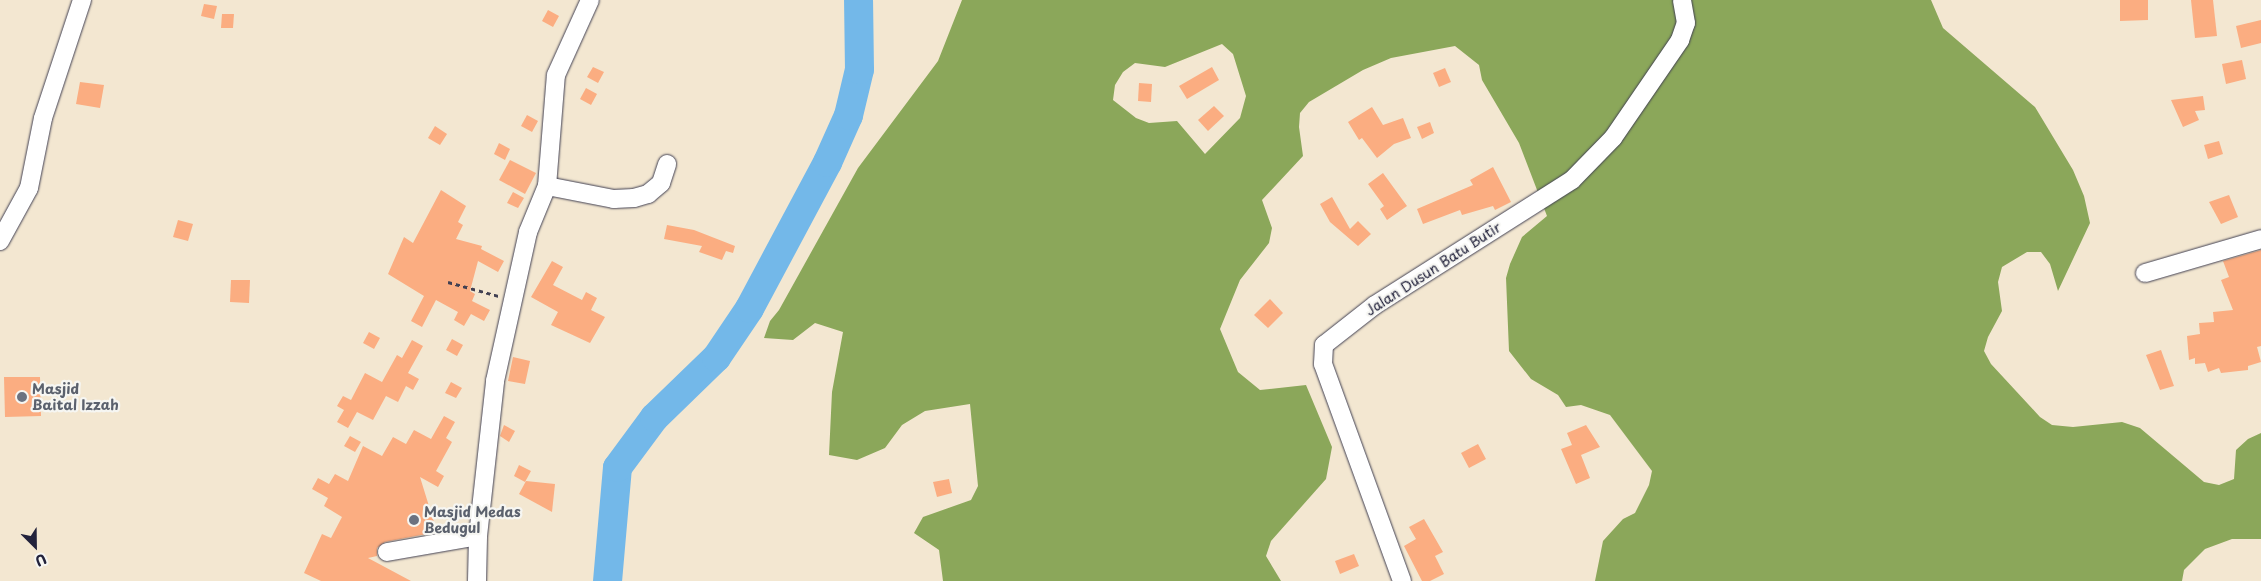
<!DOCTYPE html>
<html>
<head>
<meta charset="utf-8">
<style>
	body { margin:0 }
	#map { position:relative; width:2261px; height:581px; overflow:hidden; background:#f3e7d1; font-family:"Playpen Sans",sans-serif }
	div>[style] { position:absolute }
	.forest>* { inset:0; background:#8ba75a }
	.river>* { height:29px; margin:-14.5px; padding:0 14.5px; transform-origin:14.5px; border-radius:14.5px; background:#73b8e9 }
	.building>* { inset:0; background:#fbad81 }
	.path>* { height:3px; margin-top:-1.5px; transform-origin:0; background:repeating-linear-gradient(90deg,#414052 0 4px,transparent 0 8px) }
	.roads { filter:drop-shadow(0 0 1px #414052) drop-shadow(0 0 1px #414052) }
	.street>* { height:18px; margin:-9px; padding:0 9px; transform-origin:9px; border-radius:9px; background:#fff }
	.dots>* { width:14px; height:14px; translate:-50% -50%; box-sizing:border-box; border:2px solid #f6f6f2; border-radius:50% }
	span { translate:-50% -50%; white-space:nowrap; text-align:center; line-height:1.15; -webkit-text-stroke:4.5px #f6f6f2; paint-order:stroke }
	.street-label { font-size:14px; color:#22223b }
	.worship-label { font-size:14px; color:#5b616d; font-weight:700 }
	.left { translate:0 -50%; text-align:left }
	.north { position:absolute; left:10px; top:521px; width:50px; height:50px; -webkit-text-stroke:4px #f6f6f2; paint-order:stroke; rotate:157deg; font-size:14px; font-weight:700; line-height:20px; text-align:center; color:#22223b }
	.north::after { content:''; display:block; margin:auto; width:18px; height:22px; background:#22223b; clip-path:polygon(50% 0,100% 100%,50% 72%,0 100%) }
</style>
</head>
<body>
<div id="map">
	<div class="forest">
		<i style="clip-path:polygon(evenodd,962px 0,1931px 0,1943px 28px,2035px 107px,2073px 170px,2084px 196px,2090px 223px,2058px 291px,2050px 264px,2041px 252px,2027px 252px,2002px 267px,1998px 282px,2002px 311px,1988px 337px,1984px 351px,1991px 364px,2040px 417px,2052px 425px,2073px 427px,2122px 422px,2140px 428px,2204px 482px,2219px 485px,2234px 479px,2236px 450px,2248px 439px,2261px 433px,2261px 539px,2232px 539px,2205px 549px,2184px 570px,2182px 581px,1595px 581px,1603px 541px,1623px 519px,1635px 513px,1649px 485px,1652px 471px,1610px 415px,1581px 405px,1566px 407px,1558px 395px,1531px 379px,1509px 351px,1506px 278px,1510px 264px,1522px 237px,1547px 216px,1519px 143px,1482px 80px,1479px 65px,1455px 46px,1391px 58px,1363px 70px,1309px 102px,1300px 113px,1299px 127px,1303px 156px,1262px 200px,1272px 228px,1269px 243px,1240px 280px,1220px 329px,1238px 372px,1260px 390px,1306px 385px,1332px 447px,1326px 479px,1271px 541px,1266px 556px,1281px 581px,943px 581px,939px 550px,914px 533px,923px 517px,971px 500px,978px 486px,970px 404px,925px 411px,902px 425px,885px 448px,857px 460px,829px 455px,832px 392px,843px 332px,815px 323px,793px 340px,764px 338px,770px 321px,779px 310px,858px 168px,938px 61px,962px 0,1222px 44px,1233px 54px,1246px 96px,1240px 118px,1205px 154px,1177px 121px,1149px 123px,1136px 118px,1113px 100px,1115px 85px,1123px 72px,1135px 63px,1165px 67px,1222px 44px)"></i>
	</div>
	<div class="river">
		<i style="left:607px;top:581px;width:114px;rotate:-85deg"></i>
		<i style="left:617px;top:467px;width:62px;rotate:-53.5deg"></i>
		<i style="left:654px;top:417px;width:86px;rotate:-44.1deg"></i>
		<i style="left:716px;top:357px;width:59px;rotate:-56deg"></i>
		<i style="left:749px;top:308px;width:166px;rotate:-61.9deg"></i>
		<i style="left:827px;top:162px;width:51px;rotate:-65.9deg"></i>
		<i style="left:848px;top:115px;width:47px;rotate:-76.6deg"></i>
		<i style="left:859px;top:69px;width:69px;rotate:-90.8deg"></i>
	</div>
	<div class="building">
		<i style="clip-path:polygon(2120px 0,2148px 0,2148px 20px,2120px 21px)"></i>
		<i style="clip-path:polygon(2191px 0,2213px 0,2217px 36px,2195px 38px)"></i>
		<i style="clip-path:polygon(204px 4px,217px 6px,214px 19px,201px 16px)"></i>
		<i style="clip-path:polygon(548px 10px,559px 16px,553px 27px,542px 21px)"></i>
		<i style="clip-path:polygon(222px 14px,234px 14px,233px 28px,221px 28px)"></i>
		<i style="clip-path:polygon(2261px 20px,2261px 43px,2241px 48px,2236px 26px)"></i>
		<i style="clip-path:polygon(2242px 60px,2246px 79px,2226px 84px,2222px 64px)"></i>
		<i style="clip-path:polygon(593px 67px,604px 72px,598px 83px,587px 77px)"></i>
		<i style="clip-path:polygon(1212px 67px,1219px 80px,1187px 99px,1179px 86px)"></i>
		<i style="clip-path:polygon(1445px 68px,1451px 82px,1439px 87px,1433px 73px)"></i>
		<i style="clip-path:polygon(80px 82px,104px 85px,100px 108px,76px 104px)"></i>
		<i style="clip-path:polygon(1139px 83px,1152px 84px,1151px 102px,1138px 101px)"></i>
		<i style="clip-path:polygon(586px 88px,597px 94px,591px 105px,580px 99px)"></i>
		<i style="clip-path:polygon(2203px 96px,2205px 110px,2195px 111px,2199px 120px,2183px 127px,2171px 100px)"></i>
		<i style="clip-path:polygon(1214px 106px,1224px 116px,1208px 131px,1198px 120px)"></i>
		<i style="clip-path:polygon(1372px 107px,1383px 125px,1403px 118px,1411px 138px,1394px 144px,1377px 158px,1362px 138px,1359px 140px,1348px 122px)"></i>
		<i style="clip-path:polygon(527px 115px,538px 121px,532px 132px,521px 126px)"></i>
		<i style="clip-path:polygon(1430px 122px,1434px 133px,1422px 139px,1417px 127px)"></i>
		<i style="clip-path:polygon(435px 126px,447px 134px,440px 145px,428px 138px)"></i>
		<i style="clip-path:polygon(2219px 141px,2223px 154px,2208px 159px,2204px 145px)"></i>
		<i style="clip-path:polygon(499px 143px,510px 149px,505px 160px,494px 154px)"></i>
		<i style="clip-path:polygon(510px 160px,536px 173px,525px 194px,499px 180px)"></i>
		<i style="clip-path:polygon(1493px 167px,1511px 202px,1495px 210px,1493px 206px,1462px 215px,1460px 210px,1423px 224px,1417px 209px,1473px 185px,1470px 180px)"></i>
		<i style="clip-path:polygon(1383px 173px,1407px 206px,1387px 220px,1380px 209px,1384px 206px,1368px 184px)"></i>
		<i style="clip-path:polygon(441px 190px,466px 206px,458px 222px,463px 225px,456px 239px,482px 246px,481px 249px,504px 261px,498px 272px,478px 261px,470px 291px,475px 294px,472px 301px,490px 310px,484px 321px,471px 314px,464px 326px,454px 320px,458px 312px,436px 300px,422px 327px,411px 321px,424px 296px,388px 274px,404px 237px,413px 243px)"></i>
		<i style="clip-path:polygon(513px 192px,524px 198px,518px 208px,507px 203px)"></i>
		<i style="clip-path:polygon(2229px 195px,2238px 217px,2221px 224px,2209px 202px)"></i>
		<i style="clip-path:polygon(1332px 197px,1350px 229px,1358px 221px,1371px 234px,1358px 246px,1330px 222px,1320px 204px)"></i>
		<i style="clip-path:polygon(178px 220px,193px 224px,188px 241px,173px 237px)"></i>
		<i style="clip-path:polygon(667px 225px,694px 230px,735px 246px,733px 253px,726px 251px,722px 260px,699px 252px,702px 246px,664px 239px)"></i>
		<i style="clip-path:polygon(2261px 250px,2261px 346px,2257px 347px,2261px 362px,2248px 366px,2248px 370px,2221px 373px,2219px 368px,2208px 372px,2205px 363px,2195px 364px,2195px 358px,2189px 360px,2187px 336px,2200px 334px,2199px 323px,2214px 322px,2213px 312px,2233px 310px,2221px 280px,2229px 277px,2223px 261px)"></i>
		<i style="clip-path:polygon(552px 261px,563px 267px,553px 285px,582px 300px,586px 292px,597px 298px,591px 310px,605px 317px,590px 343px,551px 325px,558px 312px,531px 297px)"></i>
		<i style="clip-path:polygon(231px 280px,250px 280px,249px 303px,230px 302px)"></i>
		<i style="clip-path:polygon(1270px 299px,1283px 313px,1268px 328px,1254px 315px)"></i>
		<i style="clip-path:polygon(369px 332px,380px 338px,374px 349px,363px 343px)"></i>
		<i style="clip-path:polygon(452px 339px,463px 345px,457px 356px,446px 350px)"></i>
		<i style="clip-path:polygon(412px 340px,423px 346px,408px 373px,419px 379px,413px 390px,406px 386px,398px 402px,386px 396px,373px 420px,357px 412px,348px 428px,337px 422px,344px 410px,337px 406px,343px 396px,351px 400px,365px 373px,382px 382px,397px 355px,402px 358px)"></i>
		<i style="clip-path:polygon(2161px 350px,2174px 386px,2160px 390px,2146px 355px)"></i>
		<i style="clip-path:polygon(513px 357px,530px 361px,525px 384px,508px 381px)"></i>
		<i style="clip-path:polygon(4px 377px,40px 377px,41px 416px,5px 417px)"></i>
		<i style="clip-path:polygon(451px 382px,462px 388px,456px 398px,445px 393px)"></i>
		<i style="clip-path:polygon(444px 416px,455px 422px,446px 438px,452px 442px,436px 471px,444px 476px,438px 487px,420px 477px,437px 532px,385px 542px,377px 548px,377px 556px,368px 558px,411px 581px,321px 581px,304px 573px,322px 534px,331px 538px,342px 517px,324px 506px,328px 498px,312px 489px,318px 478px,329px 484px,335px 474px,348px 481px,363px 446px,382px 456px,393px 437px,406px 444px,414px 430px,431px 439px)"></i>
		<i style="clip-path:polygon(504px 425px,515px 431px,509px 442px,500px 436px)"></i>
		<i style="clip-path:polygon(1586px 425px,1600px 447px,1581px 455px,1590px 478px,1576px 484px,1561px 449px,1572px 445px,1567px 433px)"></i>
		<i style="clip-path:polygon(350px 436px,361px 442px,355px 452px,344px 446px)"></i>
		<i style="clip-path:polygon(1478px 444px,1486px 459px,1469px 468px,1461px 453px)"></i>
		<i style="clip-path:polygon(519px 465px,531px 471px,525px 482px,514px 476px)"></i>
		<i style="clip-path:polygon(949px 479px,952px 493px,937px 497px,933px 482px)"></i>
		<i style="clip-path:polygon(526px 481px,555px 484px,552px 512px,519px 494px)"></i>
		<i style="clip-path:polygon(1424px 519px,1443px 552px,1435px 556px,1444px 574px,1430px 581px,1422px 581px,1404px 546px,1416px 539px,1409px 527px)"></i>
		<i style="clip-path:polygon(1354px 554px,1359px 566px,1340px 574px,1335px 561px)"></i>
	</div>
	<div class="path">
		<i style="left:448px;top:282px;width:53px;rotate:15.4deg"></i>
	</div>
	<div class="roads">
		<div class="street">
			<i style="left:547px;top:186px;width:68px;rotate:11deg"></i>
			<i style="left:614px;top:199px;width:20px;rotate:-3deg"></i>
			<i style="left:634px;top:198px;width:15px;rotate:-16deg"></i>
			<i style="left:648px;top:194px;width:17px;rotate:-40deg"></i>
			<i style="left:661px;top:183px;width:20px;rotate:-72deg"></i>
			<i style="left:0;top:241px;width:60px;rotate:-61.3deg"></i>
			<i style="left:29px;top:188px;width:71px;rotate:-78.7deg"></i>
			<i style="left:43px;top:118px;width:124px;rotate:-71.7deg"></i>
			<i style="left:2145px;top:273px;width:121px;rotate:-16.3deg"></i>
			<i style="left:387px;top:552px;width:92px;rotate:-10deg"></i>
			<i style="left:477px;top:581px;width:45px;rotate:-88.7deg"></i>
			<i style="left:478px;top:536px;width:156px;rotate:-83.7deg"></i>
			<i style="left:495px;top:381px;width:153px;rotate:-77.5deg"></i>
			<i style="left:528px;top:232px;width:50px;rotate:-67.6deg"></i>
			<i style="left:547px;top:186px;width:111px;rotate:-85.4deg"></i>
			<i style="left:556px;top:75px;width:82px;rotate:-65.6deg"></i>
			<i style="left:1402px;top:581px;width:231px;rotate:-110deg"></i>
			<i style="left:1323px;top:364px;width:19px;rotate:-87deg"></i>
			<i style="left:1324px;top:345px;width:65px;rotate:-38.1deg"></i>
			<i style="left:1375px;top:305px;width:233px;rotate:-32.4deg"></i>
			<i style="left:1572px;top:180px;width:59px;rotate:-45.7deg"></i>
			<i style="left:1613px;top:138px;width:119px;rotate:-55.6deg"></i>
			<i style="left:1680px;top:40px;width:18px;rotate:-71deg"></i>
			<i style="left:1686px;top:23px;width:23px;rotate:-100deg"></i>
		</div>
	</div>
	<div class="dots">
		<i style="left:22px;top:397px;background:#6b7280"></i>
		<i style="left:414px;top:520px;background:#6b7280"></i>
	</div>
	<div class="street-label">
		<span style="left:1433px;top:269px;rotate:-33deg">Jalan Dusun Batu Butir</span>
	</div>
	<div class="worship-label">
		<span class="left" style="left:32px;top:397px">Masjid<br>Baital Izzah</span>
		<span class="left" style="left:424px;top:520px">Masjid Medas<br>Bedugul</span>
	</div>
	<div class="north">U</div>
</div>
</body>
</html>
